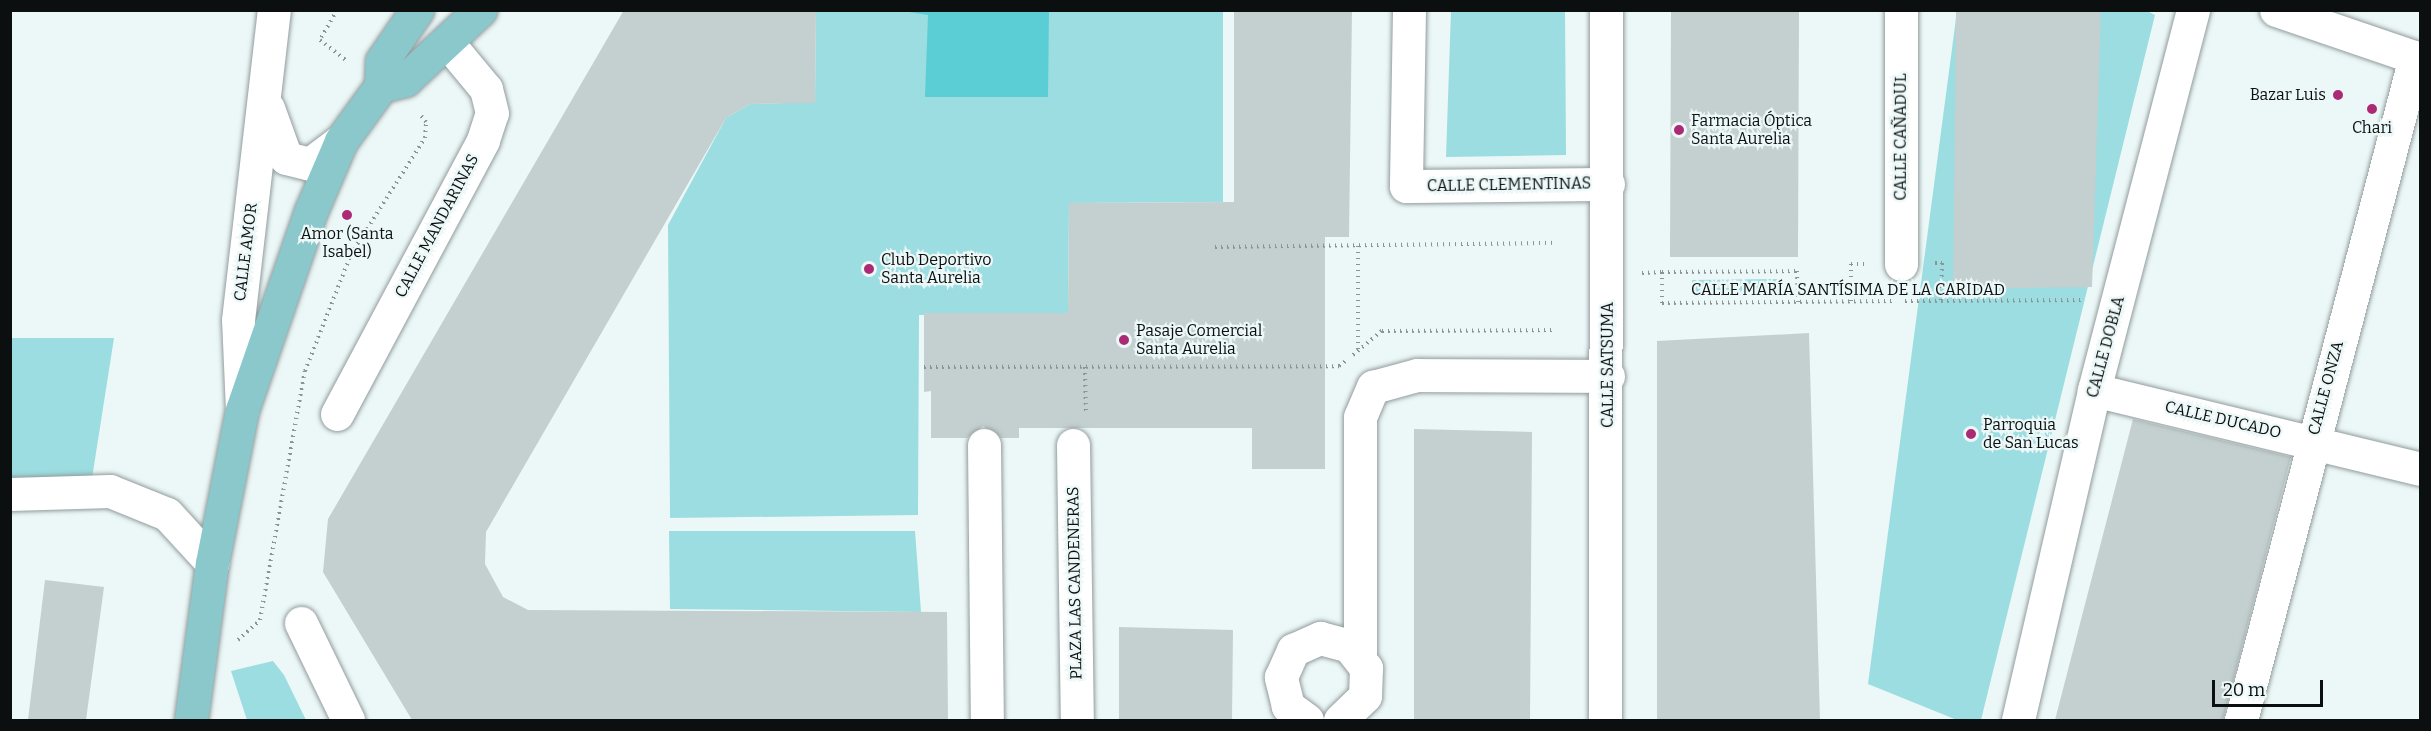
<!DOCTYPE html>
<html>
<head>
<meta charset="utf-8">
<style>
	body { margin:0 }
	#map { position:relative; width:2431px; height:731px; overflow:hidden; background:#ecf7f7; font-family:Bitter,serif }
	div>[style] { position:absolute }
	.green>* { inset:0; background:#9bdde0 }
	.water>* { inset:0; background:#5aced4 }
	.building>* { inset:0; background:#c4cfcf }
	.path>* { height:4px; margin-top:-2px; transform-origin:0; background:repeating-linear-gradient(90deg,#8b9393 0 1.5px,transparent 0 6px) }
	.roads { filter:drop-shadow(0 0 2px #929c9d) drop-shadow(0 0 2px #929c9d) }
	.minor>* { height:33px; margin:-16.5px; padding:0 16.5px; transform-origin:16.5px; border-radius:16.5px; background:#fff }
	.major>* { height:33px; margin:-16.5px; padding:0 16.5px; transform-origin:16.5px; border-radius:16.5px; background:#8ac8cb }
	.dots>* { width:16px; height:16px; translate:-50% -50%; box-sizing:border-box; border:3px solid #ecf7f7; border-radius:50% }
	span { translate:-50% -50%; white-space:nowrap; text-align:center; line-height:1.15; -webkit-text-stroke:4.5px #ecf7f7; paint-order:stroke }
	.poi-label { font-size:16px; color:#0b0f0f }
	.right { translate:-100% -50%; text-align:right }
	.left { translate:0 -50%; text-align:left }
	.street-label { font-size:16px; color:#0b0f0f }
	.frame { position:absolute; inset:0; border:12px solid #0b0f0f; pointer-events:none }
	.scale { position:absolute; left:2212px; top:680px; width:111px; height:27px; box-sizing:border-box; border:3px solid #0b0f0f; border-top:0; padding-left:8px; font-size:18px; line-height:21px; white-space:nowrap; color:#0b0f0f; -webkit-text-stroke:4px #ecf7f7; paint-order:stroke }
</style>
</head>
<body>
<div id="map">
	<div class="green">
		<i style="clip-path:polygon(2145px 10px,2155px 15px,1981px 720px,1957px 720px,1868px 684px,1957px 11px)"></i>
		<i style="clip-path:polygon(816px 11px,1223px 11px,1223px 202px,1069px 203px,1068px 313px,919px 315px,918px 515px,670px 518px,668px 225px,726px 118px,750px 104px,815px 102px)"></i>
		<i style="clip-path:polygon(1451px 11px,1565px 11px,1566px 155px,1446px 157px)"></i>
		<i style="clip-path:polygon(1780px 279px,1780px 295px,1692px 295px,1692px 280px)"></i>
		<i style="clip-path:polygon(10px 338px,114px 338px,90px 491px,11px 494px)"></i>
		<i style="clip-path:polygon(669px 531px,915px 531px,921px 612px,670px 609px)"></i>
		<i style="clip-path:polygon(273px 661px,284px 675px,306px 720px,247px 720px,231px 671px)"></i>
	</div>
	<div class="water">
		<i style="clip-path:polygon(903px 11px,1049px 11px,1048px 97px,925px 97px,928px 15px)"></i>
	</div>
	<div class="building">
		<i style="clip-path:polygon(624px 10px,816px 10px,815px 103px,750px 104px,726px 118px,486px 532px,485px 564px,503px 597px,528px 610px,947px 612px,948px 720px,412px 720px,323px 572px,328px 519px)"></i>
		<i style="clip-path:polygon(1234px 10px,1352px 10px,1349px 237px,1325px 237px,1325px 469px,1252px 469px,1252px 428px,1019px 428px,1019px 438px,1001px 438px,983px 426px,967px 438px,931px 438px,931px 391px,924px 392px,924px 313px,1068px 313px,1069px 203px,1234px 202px)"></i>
		<i style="clip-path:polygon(1671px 10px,1799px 10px,1798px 257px,1670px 257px)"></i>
		<i style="clip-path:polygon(1956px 10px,2101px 10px,2092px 287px,1953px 289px)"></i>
		<i style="clip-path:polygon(1809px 333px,1820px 720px,1657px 720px,1657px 341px)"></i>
		<i style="clip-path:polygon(2133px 419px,2291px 457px,2223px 720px,2055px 720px)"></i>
		<i style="clip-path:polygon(1414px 429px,1532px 432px,1530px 720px,1414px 720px)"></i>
		<i style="clip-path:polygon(45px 580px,104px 587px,86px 720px,28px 720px)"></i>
		<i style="clip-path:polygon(1119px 627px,1233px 630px,1232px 720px,1119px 720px)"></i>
	</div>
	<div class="path">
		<i style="left:337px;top:10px;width:34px;rotate:120deg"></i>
		<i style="left:320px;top:40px;width:34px;rotate:38deg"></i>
		<i style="left:1358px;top:246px;width:104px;rotate:90deg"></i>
		<i style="left:1215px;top:247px;width:342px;rotate:-0.7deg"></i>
		<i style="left:1935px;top:263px;width:7px"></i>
		<i style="left:1942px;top:263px;width:38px;rotate:92deg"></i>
		<i style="left:1662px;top:272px;width:135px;rotate:-0.4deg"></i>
		<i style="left:1797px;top:271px;width:31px;rotate:88deg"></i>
		<i style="left:1642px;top:273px;width:20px;rotate:-3deg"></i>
		<i style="left:1662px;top:272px;width:31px;rotate:90deg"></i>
		<i style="left:1662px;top:303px;width:233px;rotate:-0.5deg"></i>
		<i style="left:1851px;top:301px;width:37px;rotate:-90deg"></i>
		<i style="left:1851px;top:264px;width:16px"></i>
		<i style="left:1905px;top:301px;width:176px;rotate:-0.3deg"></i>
		<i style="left:1353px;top:355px;width:38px;rotate:-40deg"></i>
		<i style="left:1382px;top:331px;width:172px;rotate:-0.3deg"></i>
		<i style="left:924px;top:367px;width:415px;rotate:-0.1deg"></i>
		<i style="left:1339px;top:366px;width:10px;rotate:-37deg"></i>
		<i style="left:1085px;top:367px;width:47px;rotate:88.8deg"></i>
		<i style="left:238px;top:640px;width:30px;rotate:-42deg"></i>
		<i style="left:260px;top:620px;width:253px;rotate:-79.8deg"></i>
		<i style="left:305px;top:371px;width:126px;rotate:-68.5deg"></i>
		<i style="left:351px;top:254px;width:138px;rotate:-57.5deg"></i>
		<i style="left:425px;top:138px;width:16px;rotate:-86deg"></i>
		<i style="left:426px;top:122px;width:11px;rotate:-128deg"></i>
	</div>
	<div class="roads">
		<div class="minor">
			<i style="left:1409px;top:10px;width:176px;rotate:91deg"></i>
			<i style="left:1406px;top:186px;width:202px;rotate:-0.6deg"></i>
			<i style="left:2276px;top:10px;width:152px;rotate:18.8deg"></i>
			<i style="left:268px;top:108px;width:53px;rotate:70.2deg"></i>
			<i style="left:286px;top:158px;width:25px;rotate:14deg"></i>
			<i style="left:310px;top:164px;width:39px;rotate:-37deg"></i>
			<i style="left:1901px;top:264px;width:254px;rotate:-90deg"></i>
			<i style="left:2094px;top:390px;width:335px;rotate:13.6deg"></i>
			<i style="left:242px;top:410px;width:90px;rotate:-92.5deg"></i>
			<i style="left:238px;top:320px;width:312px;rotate:-83.4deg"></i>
			<i style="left:337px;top:414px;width:310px;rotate:-61.9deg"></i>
			<i style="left:483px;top:140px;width:28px;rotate:-72deg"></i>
			<i style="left:492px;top:113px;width:25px;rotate:-104deg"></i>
			<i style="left:486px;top:89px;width:61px;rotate:-129.7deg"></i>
			<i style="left:984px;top:445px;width:275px;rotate:89.4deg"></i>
			<i style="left:1073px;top:445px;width:275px;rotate:89.2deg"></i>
			<i style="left:10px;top:494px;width:100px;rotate:-1.7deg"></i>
			<i style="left:110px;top:491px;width:61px;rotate:22deg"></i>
			<i style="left:167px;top:514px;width:67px;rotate:47.4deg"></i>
			<i style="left:301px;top:623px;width:108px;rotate:64.1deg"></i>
			<i style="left:1360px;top:656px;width:239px;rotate:-90deg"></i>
			<i style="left:1360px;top:417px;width:33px;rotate:-67deg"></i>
			<i style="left:1373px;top:387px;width:46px;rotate:-15.3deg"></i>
			<i style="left:1417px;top:375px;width:191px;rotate:0.3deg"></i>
			<i style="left:1307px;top:720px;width:24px;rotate:-144deg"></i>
			<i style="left:1288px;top:706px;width:30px;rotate:-104deg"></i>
			<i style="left:1281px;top:677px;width:30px;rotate:-66deg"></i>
			<i style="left:1293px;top:650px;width:30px;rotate:-24deg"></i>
			<i style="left:1320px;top:638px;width:30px;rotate:15deg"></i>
			<i style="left:1349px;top:646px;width:28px;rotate:52deg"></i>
			<i style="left:1366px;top:668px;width:28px;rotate:92deg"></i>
			<i style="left:1365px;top:696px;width:35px;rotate:136deg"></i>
			<i style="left:1605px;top:720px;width:710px;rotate:-89.92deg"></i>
			<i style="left:2018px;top:720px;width:339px;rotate:-77deg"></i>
			<i style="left:2094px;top:390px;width:393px;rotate:-75.4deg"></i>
			<i style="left:2241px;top:720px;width:685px;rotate:-75.29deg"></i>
		</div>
		<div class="major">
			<i style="left:381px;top:86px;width:25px;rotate:-14deg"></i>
			<i style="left:405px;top:80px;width:103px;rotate:-43deg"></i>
			<i style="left:191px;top:720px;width:158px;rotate:-82.4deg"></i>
			<i style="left:212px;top:563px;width:156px;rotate:-78.9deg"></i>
			<i style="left:242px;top:410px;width:211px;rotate:-70.9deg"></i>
			<i style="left:311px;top:211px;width:76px;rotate:-66.8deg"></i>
			<i style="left:341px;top:141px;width:68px;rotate:-54deg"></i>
			<i style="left:381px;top:86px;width:25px;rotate:-88deg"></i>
			<i style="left:382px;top:61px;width:62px;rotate:-55.5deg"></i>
		</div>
	</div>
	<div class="dots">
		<i style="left:2338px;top:95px;background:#ac2a75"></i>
		<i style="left:2372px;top:109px;background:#ac2a75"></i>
		<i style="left:1679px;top:130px;background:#ac2a75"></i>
		<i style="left:347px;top:215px;background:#ac2a75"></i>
		<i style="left:869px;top:269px;background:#ac2a75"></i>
		<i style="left:1124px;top:340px;background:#ac2a75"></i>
		<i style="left:1971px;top:434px;background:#ac2a75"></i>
	</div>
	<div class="poi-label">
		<span class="right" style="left:2326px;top:95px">Bazar Luis</span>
		<span class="left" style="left:1691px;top:130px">Farmacia Óptica<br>Santa Aurelia</span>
		<span style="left:2372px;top:128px">Chari</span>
		<span style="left:347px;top:243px">Amor (Santa<br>Isabel)</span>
		<span class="left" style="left:881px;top:269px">Club Deportivo<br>Santa Aurelia</span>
		<span class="left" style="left:1136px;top:340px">Pasaje Comercial<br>Santa Aurelia</span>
		<span class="left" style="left:1983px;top:434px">Parroquia<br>de San Lucas</span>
	</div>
	<div class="street-label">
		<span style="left:1901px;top:137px;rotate:-90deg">CALLE CAÑADUL</span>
		<span style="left:1509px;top:185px;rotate:-1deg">CALLE CLEMENTINAS</span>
		<span style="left:437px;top:226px;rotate:-62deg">CALLE MANDARINAS</span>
		<span style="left:246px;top:252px;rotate:-83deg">CALLE AMOR</span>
		<span style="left:1848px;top:290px">CALLE MARÍA SANTÍSIMA DE LA CARIDAD</span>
		<span style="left:2106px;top:347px;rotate:-75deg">CALLE DOBLA</span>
		<span style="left:1608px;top:365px;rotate:-90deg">CALLE SATSUMA</span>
		<span style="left:2326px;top:388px;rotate:-75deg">CALLE ONZA</span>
		<span style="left:2223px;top:420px;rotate:13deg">CALLE DUCADO</span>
		<span style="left:1075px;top:583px;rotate:-91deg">PLAZA LAS CANDENERAS</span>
	</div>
	<div class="frame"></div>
	<div class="scale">20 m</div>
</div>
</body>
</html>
